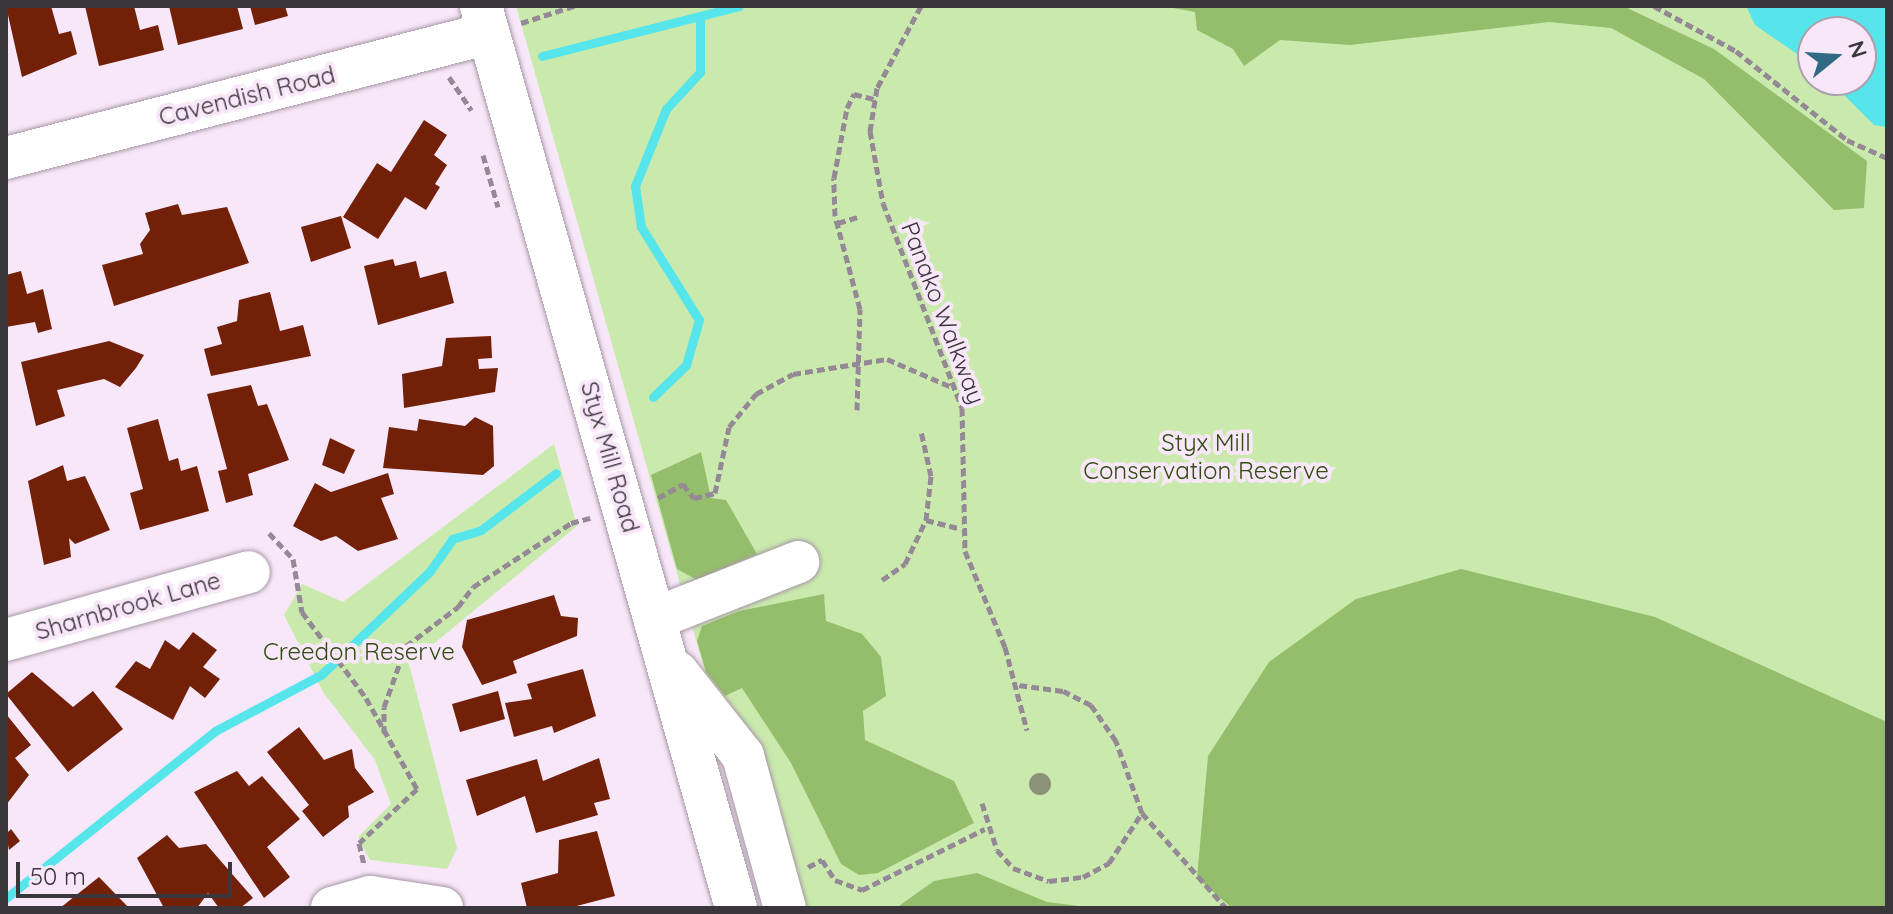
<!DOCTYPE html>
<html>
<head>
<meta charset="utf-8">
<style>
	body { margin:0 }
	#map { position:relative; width:1893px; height:914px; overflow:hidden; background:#f8e7f8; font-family:Quicksand,sans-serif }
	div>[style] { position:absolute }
	.green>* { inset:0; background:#caeaad }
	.forest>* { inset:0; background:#94be6b }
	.water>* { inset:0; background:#57e5ec }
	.stream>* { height:9px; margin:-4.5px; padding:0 4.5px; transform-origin:4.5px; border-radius:4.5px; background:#57e5ec }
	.building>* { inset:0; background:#732009 }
	.path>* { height:5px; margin-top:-2.5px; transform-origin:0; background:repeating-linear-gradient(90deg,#948995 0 8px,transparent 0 12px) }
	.roads { filter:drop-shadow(0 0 2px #a697a6) drop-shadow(0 0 2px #a697a6) }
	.minor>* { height:42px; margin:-21px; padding:0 21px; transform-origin:21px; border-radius:21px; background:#fff }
	.trees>* { width:22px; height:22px; margin:-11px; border-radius:50%; background:#8b9178 }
	span { translate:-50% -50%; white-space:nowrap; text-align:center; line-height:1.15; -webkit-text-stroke:8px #f8e7f8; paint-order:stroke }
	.street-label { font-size:24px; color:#3b353c }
	.park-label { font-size:24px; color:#314b10 }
	.frame { position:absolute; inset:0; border:8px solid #3b353c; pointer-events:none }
	.north { position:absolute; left:1797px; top:16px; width:80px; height:80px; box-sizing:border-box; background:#f8e7f8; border:2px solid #aca0ad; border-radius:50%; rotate:72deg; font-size:22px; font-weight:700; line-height:32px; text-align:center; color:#3b353c }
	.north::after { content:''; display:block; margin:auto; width:28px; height:36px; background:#316a83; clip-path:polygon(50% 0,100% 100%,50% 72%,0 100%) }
	.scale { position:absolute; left:16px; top:862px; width:216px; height:36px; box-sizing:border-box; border:4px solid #3b353c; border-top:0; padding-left:10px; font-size:24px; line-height:28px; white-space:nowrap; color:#3b353c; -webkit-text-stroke:6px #f8e7f8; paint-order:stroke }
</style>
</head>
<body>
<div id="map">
	<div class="green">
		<i style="clip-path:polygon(evenodd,516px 6px,1887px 6px,1887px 908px,772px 908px,516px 6px,1813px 32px,1861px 32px,1861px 80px,1813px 80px,1813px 32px)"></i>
		<i style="clip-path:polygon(554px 444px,577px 526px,409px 664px,457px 848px,447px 869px,370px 860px,358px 837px,391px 804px,375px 760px,323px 692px,284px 615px,302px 584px,343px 602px)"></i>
	</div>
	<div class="forest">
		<i style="clip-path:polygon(1162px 6px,1623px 6px,1714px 49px,1867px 161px,1864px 208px,1834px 210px,1704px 79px,1611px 28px,1549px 22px,1350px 45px,1280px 40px,1244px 66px,1233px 49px,1197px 30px,1195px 12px)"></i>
		<i style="clip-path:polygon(701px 452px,711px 498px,726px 500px,757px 554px,697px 580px,677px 569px,651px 475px)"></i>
		<i style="clip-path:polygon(1461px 569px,1655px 617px,1887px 722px,1887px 908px,1232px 908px,1197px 878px,1208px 756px,1269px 662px,1356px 599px)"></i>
		<i style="clip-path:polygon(824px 594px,826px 621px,862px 634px,881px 657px,886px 696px,863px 711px,865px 740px,954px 781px,974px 823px,878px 873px,859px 875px,841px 864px,791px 763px,742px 688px,725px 696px,706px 672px,697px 641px,702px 626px,739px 611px)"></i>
		<i style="clip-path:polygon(977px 873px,1047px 902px,1095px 908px,896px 908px,934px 881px)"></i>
	</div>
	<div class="water">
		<i style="clip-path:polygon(1746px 6px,1887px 6px,1887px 127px,1874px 125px,1829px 80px,1861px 80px,1861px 32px,1813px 32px,1813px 65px,1755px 25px)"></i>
	</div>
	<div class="stream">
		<i style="left:542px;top:56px;width:203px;rotate:-14.2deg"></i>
		<i style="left:653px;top:397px;width:46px;rotate:-44.1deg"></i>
		<i style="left:686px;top:365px;width:47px;rotate:-73.9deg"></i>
		<i style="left:699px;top:320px;width:110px;rotate:-121.9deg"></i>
		<i style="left:641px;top:227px;width:41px;rotate:-98.3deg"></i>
		<i style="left:635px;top:186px;width:83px;rotate:-68.1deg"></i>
		<i style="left:666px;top:109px;width:50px;rotate:-47.4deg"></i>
		<i style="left:700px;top:72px;width:56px;rotate:-90deg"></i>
		<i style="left:6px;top:898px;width:268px;rotate:-38.6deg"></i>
		<i style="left:215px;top:731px;width:121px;rotate:-28deg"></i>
		<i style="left:322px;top:674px;width:149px;rotate:-43.6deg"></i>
		<i style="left:430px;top:571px;width:39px;rotate:-55deg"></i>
		<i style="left:452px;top:539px;width:30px;rotate:-17deg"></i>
		<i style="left:481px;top:530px;width:94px;rotate:-37.2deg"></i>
	</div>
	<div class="building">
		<i style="clip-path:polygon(6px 6px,51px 6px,59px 34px,71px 31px,77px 54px,22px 77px)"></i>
		<i style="clip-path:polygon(85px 6px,134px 6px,140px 30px,158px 25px,164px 50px,99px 66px)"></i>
		<i style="clip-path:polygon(169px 6px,237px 6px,243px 29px,178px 45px)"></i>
		<i style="clip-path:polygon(250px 6px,285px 6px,288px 16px,255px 25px)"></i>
		<i style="clip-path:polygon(424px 120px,447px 135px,434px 155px,447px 165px,435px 184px,440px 187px,426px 210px,405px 197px,378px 239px,343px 217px,377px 163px,391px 172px)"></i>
		<i style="clip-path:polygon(178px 204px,182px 215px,227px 207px,249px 263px,114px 306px,102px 265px,143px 254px,140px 244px,150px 230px,145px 213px)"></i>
		<i style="clip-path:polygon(341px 216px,351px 248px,311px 262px,301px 227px)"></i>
		<i style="clip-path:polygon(393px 259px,395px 266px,416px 261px,420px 278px,446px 271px,454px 303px,378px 325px,364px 266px)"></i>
		<i style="clip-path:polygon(21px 271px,27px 294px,43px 289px,52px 329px,38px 333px,35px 322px,6px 327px,6px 275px)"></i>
		<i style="clip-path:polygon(270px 292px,280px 331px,303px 325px,311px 356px,211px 376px,204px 349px,222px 344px,217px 327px,237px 321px,239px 300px)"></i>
		<i style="clip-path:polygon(491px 336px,492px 358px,478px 359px,479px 369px,498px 368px,495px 392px,404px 408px,402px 374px,442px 366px,446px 338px)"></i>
		<i style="clip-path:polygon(109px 341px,144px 355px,136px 368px,120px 387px,104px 379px,57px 390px,65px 416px,36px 426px,21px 362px)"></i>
		<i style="clip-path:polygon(251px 385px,258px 406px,267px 404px,289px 460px,248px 474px,253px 495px,226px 503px,218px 471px,227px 469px,207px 394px)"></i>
		<i style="clip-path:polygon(475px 417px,493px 426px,494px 466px,483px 475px,383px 468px,389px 427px,417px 431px,419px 419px,465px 426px)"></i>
		<i style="clip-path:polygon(158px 419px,169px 461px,178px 458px,181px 471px,197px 466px,209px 511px,140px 530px,130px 493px,143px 489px,127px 428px)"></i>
		<i style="clip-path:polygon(330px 438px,355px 450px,344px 474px,322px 465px)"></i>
		<i style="clip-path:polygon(63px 465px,67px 481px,85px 476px,110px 530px,75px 544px,69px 538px,71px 557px,44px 565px,28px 481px)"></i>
		<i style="clip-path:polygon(388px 473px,394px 494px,381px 498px,398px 539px,358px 551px,336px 536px,321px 541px,293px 526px,315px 483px,331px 492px)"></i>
		<i style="clip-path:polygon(554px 595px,561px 616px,578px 618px,577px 636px,513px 661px,517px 673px,482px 685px,462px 647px,467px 620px)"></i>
		<i style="clip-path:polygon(193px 632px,217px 650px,203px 667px,220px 679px,205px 698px,190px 686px,173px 720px,115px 687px,136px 661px,150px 669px,165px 640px,179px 650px)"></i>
		<i style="clip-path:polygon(583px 669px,596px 716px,554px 733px,552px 726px,514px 737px,505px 703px,532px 699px,527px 684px)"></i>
		<i style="clip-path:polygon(32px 672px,73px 707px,93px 691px,123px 729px,68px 772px,6px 694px)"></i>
		<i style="clip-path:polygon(498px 691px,505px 719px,460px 732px,452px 704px)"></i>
		<i style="clip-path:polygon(6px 714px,31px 745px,15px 758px,29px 775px,6px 805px)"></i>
		<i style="clip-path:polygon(299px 727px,324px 760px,352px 749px,355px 768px,374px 792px,348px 806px,349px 817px,323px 837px,302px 811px,309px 805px,267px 752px)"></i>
		<i style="clip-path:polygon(599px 758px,610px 799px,594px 803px,598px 815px,536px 833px,525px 796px,477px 816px,466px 780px,537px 759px,543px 781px)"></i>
		<i style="clip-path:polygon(237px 771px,249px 786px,262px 776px,300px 819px,267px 847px,290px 877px,264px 898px,194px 792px)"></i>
		<i style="clip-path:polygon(11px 829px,20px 841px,9px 850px,6px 834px)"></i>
		<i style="clip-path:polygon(597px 831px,615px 896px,569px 908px,527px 908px,521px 883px,558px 873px,559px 840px)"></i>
		<i style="clip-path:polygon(167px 835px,179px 848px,206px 844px,253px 898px,240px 908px,219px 908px,208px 893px,197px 908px,164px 908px,137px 858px)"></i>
		<i style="clip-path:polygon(99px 877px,129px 908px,60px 908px)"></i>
	</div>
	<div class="path">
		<i style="left:921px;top:6px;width:93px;rotate:118.2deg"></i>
		<i style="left:877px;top:88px;width:44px;rotate:99.2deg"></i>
		<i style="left:870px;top:131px;width:73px;rotate:79.8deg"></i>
		<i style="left:883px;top:203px;width:220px;rotate:68.9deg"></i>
		<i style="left:962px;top:408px;width:143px;rotate:88.8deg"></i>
		<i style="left:965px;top:551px;width:104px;rotate:67.4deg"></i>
		<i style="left:1005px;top:647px;width:86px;rotate:75.2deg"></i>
		<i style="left:1654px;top:6px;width:94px;rotate:28.8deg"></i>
		<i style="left:1736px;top:51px;width:142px;rotate:38.7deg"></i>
		<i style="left:1847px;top:140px;width:44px;rotate:24.2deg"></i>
		<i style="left:521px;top:23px;width:56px;rotate:-17.8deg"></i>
		<i style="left:449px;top:77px;width:40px;rotate:56deg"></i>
		<i style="left:483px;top:155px;width:54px;rotate:73.9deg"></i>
		<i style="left:838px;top:223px;width:21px;rotate:-17deg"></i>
		<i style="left:857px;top:410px;width:101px;rotate:-88.3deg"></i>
		<i style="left:860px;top:309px;width:96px;rotate:-105deg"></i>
		<i style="left:835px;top:216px;width:38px;rotate:-92deg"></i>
		<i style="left:834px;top:178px;width:71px;rotate:-79.5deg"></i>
		<i style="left:847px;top:108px;width:16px;rotate:-63deg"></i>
		<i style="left:854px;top:94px;width:21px;rotate:14deg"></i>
		<i style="left:658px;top:498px;width:29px;rotate:-29deg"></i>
		<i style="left:683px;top:484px;width:18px;rotate:52deg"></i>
		<i style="left:694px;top:498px;width:22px;rotate:-13deg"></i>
		<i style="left:715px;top:493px;width:67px;rotate:-78deg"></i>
		<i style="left:729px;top:427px;width:43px;rotate:-50.7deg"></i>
		<i style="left:756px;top:394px;width:42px;rotate:-28.4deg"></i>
		<i style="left:793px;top:374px;width:95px;rotate:-9.1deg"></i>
		<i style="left:887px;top:359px;width:73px;rotate:23.4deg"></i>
		<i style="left:926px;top:520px;width:36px;rotate:14deg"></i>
		<i style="left:269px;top:533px;width:35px;rotate:47deg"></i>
		<i style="left:293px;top:559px;width:54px;rotate:80.4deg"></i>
		<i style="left:302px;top:612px;width:107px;rotate:53.3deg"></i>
		<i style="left:366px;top:698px;width:104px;rotate:60.7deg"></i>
		<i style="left:417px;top:789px;width:79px;rotate:137deg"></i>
		<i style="left:359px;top:843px;width:22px;rotate:77deg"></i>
		<i style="left:882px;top:580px;width:28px;rotate:-35deg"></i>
		<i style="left:905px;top:564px;width:49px;rotate:-64.5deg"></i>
		<i style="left:926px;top:520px;width:44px;rotate:-83.5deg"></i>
		<i style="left:931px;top:476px;width:46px;rotate:-102.5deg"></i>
		<i style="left:384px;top:733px;width:26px;rotate:-90deg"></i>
		<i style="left:384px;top:707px;width:65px;rotate:-70.2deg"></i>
		<i style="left:406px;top:646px;width:65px;rotate:-36.9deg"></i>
		<i style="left:458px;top:607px;width:25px;rotate:-53deg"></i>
		<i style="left:473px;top:587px;width:117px;rotate:-33.1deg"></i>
		<i style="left:571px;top:523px;width:20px;rotate:-15deg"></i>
		<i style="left:982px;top:803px;width:49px;rotate:72.3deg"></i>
		<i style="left:997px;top:850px;width:24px;rotate:48deg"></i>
		<i style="left:1013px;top:868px;width:38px;rotate:20deg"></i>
		<i style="left:1049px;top:881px;width:34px;rotate:-7deg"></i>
		<i style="left:1083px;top:877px;width:30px;rotate:-28deg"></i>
		<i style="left:1109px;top:863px;width:60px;rotate:-56.6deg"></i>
		<i style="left:1142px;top:813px;width:77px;rotate:-109.9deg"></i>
		<i style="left:1116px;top:741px;width:44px;rotate:-124.8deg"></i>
		<i style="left:1091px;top:705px;width:31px;rotate:-153deg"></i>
		<i style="left:1063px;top:691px;width:45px;rotate:-172.4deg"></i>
		<i style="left:1142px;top:813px;width:127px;rotate:48.5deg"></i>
		<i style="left:808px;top:867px;width:16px;rotate:-27deg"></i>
		<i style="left:822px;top:860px;width:24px;rotate:57deg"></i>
		<i style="left:835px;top:880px;width:29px;rotate:20deg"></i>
		<i style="left:862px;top:890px;width:137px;rotate:-26.4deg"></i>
	</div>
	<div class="roads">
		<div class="minor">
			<i style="left:481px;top:6px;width:937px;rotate:74.21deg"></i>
			<i style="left:6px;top:158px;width:498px;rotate:-14.5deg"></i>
			<i style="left:656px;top:618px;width:153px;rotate:-21.5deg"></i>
			<i style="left:6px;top:640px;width:252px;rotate:-15.6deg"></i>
			<i style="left:677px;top:672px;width:107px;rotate:51.8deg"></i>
			<i style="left:743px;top:756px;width:158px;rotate:74.6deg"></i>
			<i style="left:332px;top:908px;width:40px;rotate:-16deg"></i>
			<i style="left:370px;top:897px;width:73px;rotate:8.7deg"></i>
		</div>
	</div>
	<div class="trees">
		<i style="left:1040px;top:784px"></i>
	</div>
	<div class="street-label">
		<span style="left:247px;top:96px;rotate:-14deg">Cavendish Road</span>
		<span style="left:943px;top:313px;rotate:69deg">Panako Walkway</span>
		<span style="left:610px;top:457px;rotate:74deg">Styx Mill Road</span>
		<span style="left:128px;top:606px;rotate:-16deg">Sharnbrook Lane</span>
	</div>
	<div class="park-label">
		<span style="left:1206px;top:457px">Styx Mill<br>Conservation Reserve</span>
		<span style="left:359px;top:652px">Creedon Reserve</span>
	</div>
	<div class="frame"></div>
	<div class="north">N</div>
	<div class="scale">50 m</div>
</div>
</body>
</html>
